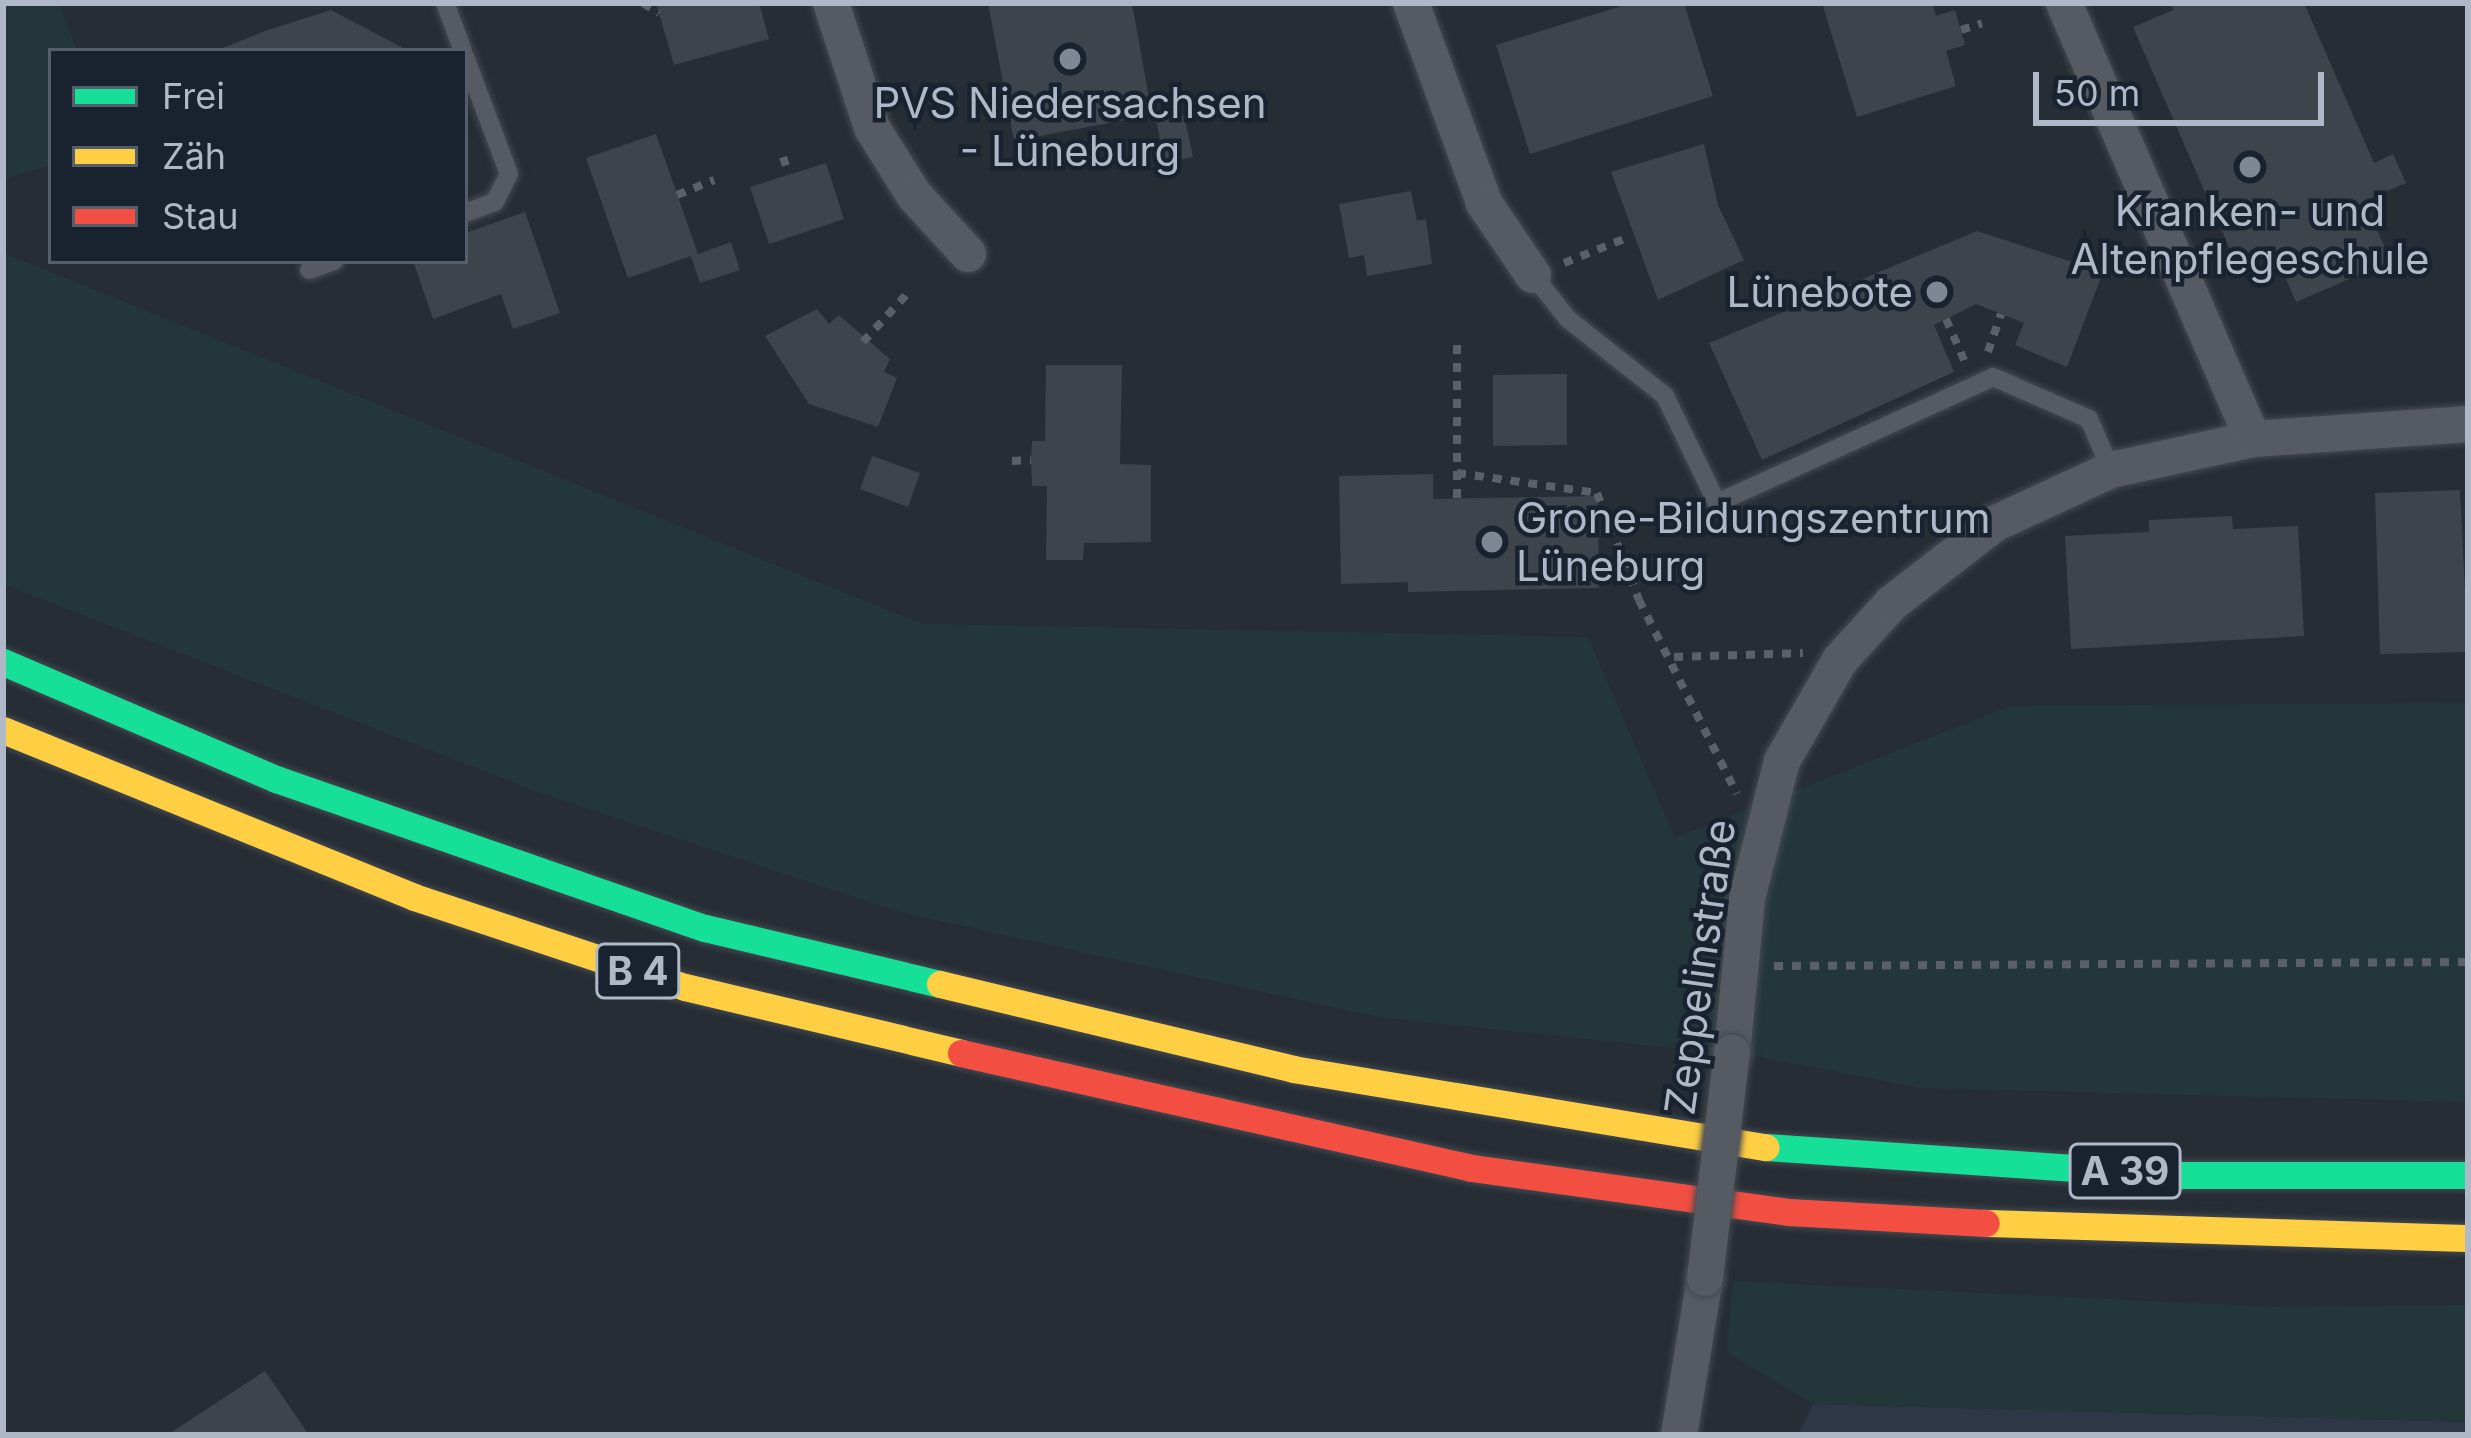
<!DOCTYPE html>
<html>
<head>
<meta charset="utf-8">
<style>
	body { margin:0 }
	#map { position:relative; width:2471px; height:1438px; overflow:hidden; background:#262d35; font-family:Inter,sans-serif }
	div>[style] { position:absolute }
	.airport>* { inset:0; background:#2d3745 }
	.green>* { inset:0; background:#23373b }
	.building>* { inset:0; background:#3e444b }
	.path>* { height:8px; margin-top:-4px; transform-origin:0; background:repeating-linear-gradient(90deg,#5a6066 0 9px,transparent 0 18px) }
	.roads { filter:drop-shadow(0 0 3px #44494f) drop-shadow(0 0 3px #44494f) }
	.lane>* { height:18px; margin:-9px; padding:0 9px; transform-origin:9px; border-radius:9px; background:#565b63 }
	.street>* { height:36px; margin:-18px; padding:0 18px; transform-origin:18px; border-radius:18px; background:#565b63 }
	.fast>* { height:27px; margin:-13.5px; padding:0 13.5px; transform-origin:13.5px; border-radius:13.5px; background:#16e098 }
	.slow>* { height:27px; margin:-13.5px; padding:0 13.5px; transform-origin:13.5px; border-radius:13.5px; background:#ffcf43 }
	.jam>* { height:27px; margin:-13.5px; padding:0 13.5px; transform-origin:13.5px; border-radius:13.5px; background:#f24e42 }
	.bridges { filter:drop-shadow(0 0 3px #44494f) drop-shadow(0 0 3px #44494f) }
	.street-bridge>* { height:36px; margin:-18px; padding:0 18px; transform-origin:18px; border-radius:18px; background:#565b63 }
	.dots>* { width:33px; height:33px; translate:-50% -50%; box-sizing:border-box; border:6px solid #19232f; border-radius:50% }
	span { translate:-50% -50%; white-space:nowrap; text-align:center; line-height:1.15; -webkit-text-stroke:9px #19232f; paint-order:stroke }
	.shield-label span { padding:3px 9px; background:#19232f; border:3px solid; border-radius:9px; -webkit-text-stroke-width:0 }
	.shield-label { font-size:39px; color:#afb8c7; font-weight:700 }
	.poi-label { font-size:42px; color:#afb8c7 }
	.right { translate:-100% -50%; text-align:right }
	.left { translate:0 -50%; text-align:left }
	.street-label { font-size:42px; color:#afb8c7 }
	.frame { position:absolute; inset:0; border:6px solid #afb8c7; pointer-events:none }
	.legend { position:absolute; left:48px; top:48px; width:420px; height:216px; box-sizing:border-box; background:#19232f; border:3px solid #555f6c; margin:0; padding:15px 21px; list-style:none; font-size:36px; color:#afb8c7 }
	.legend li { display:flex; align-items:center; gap:24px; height:60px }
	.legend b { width:60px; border:3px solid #555f6c }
	.scale { position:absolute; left:2033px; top:72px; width:291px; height:54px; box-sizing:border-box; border:6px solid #afb8c7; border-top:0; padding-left:15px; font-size:36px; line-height:42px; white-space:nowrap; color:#afb8c7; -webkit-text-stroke:9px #19232f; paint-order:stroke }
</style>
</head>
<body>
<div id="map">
	<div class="airport">
		<i style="clip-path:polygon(1813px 1404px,2468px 1422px,2468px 1435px,1798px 1435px)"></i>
	</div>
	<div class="green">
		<i style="clip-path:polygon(3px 3px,59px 3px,77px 51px,51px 51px,51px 165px,3px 179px)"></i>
		<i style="clip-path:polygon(3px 253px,922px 624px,1588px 637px,1675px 838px,2011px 706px,2468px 703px,2468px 1102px,1921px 1088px,1759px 1057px,1378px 1017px,900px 912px,533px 790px,3px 584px)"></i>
		<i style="clip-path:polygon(1733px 1281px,2273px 1307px,2468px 1305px,2468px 1422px,1813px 1404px,1727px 1352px)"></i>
	</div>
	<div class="building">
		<i style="clip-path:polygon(656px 3px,759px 3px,769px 39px,674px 65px)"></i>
		<i style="clip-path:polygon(988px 3px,1132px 3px,1152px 115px,1014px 141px)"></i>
		<i style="clip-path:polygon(1631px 3px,1684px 3px,1713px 96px,1530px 154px,1496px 45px)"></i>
		<i style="clip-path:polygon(1822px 3px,1932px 3px,1936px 16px,1955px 10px,1965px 45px,1946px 51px,1956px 86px,1857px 117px)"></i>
		<i style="clip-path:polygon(2170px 3px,2304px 3px,2374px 163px,2393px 154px,2406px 183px,2364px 201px,2391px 261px,2296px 302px,2271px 246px,2235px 261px,2133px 27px,2173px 10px)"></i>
		<i style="clip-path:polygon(331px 10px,409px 51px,215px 51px,268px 30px)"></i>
		<i style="clip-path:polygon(1184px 115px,1193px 157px,1165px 163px,1156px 121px)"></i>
		<i style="clip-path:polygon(656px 134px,698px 254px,731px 242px,740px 270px,700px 283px,691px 256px,628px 278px,586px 158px)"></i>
		<i style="clip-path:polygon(1704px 144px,1718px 205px,1744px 260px,1658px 300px,1611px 172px)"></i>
		<i style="clip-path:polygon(826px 163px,844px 219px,769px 244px,750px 187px)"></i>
		<i style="clip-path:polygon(1411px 191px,1417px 221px,1426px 219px,1432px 264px,1367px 276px,1364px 255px,1349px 258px,1339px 204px)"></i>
		<i style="clip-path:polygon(525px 212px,560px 313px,513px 329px,501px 294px,433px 319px,413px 261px,465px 261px,465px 233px)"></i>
		<i style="clip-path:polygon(1977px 231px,2103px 272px,2067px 367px,2015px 345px,2024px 323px,1976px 304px,1934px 325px,1954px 372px,1762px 460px,1709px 343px)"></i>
		<i style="clip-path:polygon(817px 309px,829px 324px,839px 315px,890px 359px,884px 372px,897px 378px,878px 427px,809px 404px,765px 336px)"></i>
		<i style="clip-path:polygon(1046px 365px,1122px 365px,1120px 464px,1151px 465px,1151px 542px,1084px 543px,1083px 560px,1046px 560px,1047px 486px,1032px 486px,1031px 460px,1032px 441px,1045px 441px)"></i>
		<i style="clip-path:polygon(1567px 374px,1567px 445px,1493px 446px,1493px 375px)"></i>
		<i style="clip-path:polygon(872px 456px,920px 473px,908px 507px,860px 489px)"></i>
		<i style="clip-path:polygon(1433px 474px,1433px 499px,1598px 496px,1599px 588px,1408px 592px,1408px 582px,1341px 584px,1339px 476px)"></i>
		<i style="clip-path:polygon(2460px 490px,2468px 652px,2380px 654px,2375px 493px)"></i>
		<i style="clip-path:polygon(2232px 516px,2233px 529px,2298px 526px,2304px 636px,2071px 649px,2065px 536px,2149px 532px,2149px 520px)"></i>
		<i style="clip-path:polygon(265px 1371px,309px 1435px,167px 1435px)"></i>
	</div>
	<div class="path">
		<i style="left:643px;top:3px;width:19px;rotate:32deg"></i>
		<i style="left:1961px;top:30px;width:22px;rotate:-18deg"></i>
		<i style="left:783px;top:157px;width:18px;rotate:71deg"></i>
		<i style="left:677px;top:195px;width:40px;rotate:-22deg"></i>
		<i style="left:1564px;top:263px;width:70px;rotate:-21.8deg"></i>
		<i style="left:1946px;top:319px;width:47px;rotate:66.2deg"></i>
		<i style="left:863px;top:342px;width:64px;rotate:-47.5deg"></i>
		<i style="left:1988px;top:352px;width:40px;rotate:-71.1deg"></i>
		<i style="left:1012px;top:461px;width:19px;rotate:-3deg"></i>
		<i style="left:1457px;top:473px;width:141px;rotate:8.1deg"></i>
		<i style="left:1597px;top:493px;width:115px;rotate:68.6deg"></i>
		<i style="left:1639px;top:600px;width:217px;rotate:63.2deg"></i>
		<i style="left:1457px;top:498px;width:154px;rotate:-90deg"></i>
		<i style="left:1674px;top:657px;width:129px;rotate:-1.8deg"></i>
		<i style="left:1774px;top:966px;width:694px;rotate:-0.33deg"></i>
	</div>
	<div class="roads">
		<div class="lane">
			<i style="left:445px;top:3px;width:51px;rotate:69.4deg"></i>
			<i style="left:465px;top:57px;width:125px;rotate:69.4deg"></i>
			<i style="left:509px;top:174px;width:31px;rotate:117deg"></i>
			<i style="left:495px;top:202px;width:32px;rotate:160deg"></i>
			<i style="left:309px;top:270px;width:27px;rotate:-20deg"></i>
			<i style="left:1533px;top:275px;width:56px;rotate:51.5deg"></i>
			<i style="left:1568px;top:319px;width:124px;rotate:38.4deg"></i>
			<i style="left:1665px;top:396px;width:119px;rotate:64.1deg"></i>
			<i style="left:1717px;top:503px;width:303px;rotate:-24.5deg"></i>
			<i style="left:1993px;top:377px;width:105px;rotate:23.6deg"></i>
			<i style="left:2089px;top:419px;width:56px;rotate:66.7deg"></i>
		</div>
		<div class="street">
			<i style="left:831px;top:3px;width:132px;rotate:71.8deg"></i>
			<i style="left:872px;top:128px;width:79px;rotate:57.9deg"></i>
			<i style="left:914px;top:195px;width:80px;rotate:47.5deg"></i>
			<i style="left:1411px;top:3px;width:213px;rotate:69.9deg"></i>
			<i style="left:1484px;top:203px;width:87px;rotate:55.8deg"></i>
			<i style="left:2064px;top:3px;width:475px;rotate:66.6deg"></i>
			<i style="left:1732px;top:1053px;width:155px;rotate:-84.4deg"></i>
			<i style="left:1747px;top:899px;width:142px;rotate:-75.8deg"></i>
			<i style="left:1782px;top:761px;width:116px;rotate:-60.1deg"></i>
			<i style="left:1840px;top:660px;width:77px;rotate:-47.6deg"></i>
			<i style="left:1892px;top:603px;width:129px;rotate:-37.8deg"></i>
			<i style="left:1994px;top:524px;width:129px;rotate:-24.8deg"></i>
			<i style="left:2111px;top:470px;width:145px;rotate:-12.3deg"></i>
			<i style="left:2253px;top:439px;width:216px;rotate:-4deg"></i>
			<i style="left:1679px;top:1435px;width:159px;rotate:-80.6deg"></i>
		</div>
		<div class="fast">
			<i style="left:3px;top:662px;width:297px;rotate:23.2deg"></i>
			<i style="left:276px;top:779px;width:454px;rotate:19.2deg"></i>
			<i style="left:705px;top:928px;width:242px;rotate:13.4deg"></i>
			<i style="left:1766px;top:1147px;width:416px;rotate:3.9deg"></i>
			<i style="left:2181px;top:1175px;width:287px"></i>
		</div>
		<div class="slow">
			<i style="left:3px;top:730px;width:444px;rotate:22.1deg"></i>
			<i style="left:414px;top:897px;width:286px;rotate:18.4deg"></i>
			<i style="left:685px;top:987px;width:284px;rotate:13.4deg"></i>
			<i style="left:940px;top:984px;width:363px;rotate:13.5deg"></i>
			<i style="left:1293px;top:1069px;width:479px;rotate:9.4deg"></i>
			<i style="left:1986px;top:1223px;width:482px;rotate:1.8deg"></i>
		</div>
		<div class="jam">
			<i style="left:961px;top:1053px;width:524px;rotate:12.68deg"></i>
			<i style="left:1472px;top:1168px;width:320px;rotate:7.9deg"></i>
			<i style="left:1789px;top:1212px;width:197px;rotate:3.2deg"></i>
		</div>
	</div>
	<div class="bridges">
		<div class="street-bridge">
			<i style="left:1705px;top:1278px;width:227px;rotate:-83.2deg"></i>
		</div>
	</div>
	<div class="dots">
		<i style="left:1070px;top:59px;background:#7f8794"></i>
		<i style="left:2250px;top:167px;background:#7f8794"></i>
		<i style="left:1937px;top:292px;background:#7f8794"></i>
		<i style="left:1492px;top:542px;background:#7f8794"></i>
	</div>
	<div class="shield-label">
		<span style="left:638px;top:971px">B 4</span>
		<span style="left:2125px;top:1171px">A 39</span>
	</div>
	<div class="poi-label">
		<span style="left:1070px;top:127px">PVS Niedersachsen<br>- Lüneburg</span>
		<span style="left:2250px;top:235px">Kranken- und<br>Altenpflegeschule</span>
		<span class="right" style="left:1913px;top:292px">Lünebote</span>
		<span class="left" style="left:1516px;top:542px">Grone-Bildungszentrum<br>Lüneburg</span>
	</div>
	<div class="street-label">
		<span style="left:1700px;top:967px;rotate:-82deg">Zeppelinstraße</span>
	</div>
	<div class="frame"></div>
	<ul class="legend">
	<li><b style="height:15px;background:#16e098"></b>Frei</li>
	<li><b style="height:15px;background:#ffcf43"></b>Zäh</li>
	<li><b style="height:15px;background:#f24e42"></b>Stau</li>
	</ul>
	<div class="scale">50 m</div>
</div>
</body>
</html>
